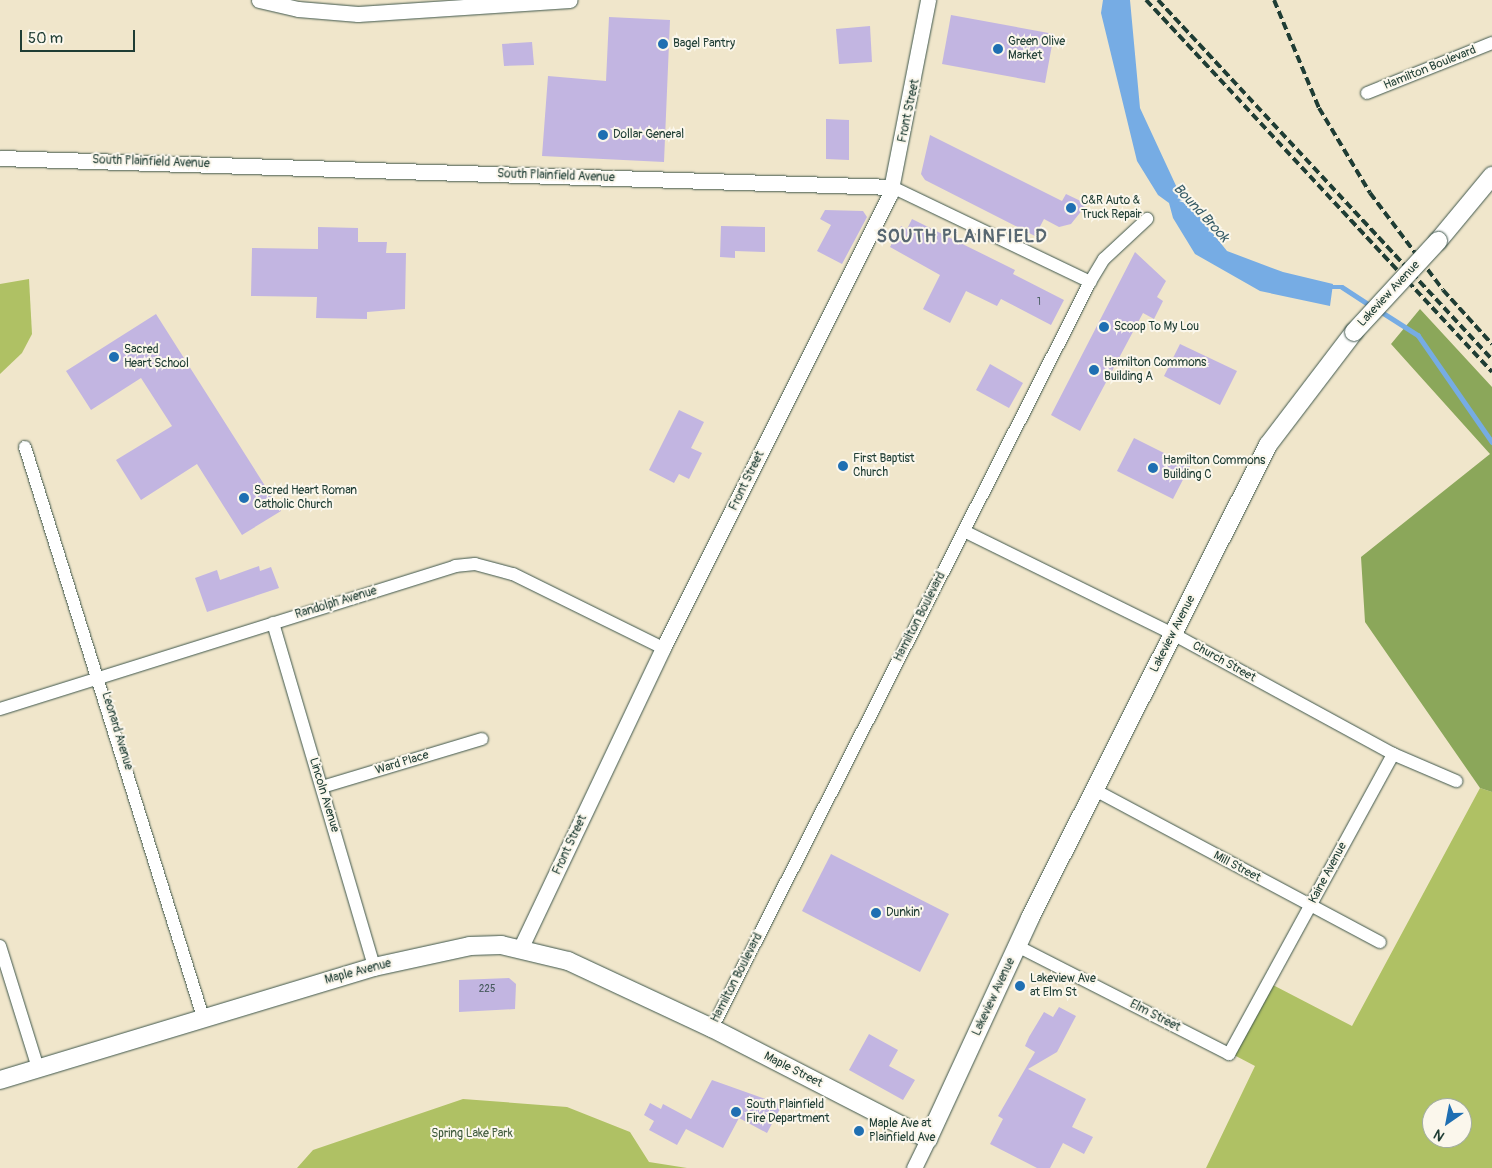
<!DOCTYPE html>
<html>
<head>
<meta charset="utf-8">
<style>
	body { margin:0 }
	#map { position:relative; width:1492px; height:1168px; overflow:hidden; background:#f0e6cb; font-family:Pangolin,sans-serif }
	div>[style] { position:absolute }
	.green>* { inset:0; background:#afc164 }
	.forest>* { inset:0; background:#8ba75a }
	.water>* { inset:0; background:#76ace4 }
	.stream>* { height:4.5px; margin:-2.25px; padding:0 2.25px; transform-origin:2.25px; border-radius:2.25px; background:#76ace4 }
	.building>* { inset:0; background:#c2b5e1 }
	.roads { filter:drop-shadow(0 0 1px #3e564b) drop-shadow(0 0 1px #3e564b) }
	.minor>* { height:12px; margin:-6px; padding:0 6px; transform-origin:6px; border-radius:6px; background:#fff }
	.tertiary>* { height:15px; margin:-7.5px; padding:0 7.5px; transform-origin:7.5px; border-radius:7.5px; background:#fff }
	.secondary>* { height:18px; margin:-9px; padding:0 9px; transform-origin:9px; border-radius:9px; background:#fff }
	.rail>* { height:4px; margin-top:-2px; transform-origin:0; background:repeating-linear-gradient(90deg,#1f3d34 0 8px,transparent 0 12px) }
	.bridges { filter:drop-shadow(0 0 1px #3e564b) drop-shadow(0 0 1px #3e564b) }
	.secondary-bridge>* { height:18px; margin:-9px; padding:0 9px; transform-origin:9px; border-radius:9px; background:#fff }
	.dots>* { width:14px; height:14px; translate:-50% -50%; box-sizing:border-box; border:2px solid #fbf7ec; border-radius:50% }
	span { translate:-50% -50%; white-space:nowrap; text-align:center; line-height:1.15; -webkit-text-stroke:4px #fbf7ec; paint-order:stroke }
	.number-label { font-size:10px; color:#485b5f }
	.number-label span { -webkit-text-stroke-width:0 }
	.poi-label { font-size:12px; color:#1f3d34 }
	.left { translate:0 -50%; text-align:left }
	.street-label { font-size:12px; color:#1f3d34 }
	.park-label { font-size:12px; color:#435e40 }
	.water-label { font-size:14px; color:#395e69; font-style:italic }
	.district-label { font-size:18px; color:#586771; font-weight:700; letter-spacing:1px }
	.north { position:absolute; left:1422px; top:1098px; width:50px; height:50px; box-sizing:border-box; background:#fbf7ec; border:1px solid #a3ada2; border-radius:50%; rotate:213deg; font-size:14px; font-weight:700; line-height:20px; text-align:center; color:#1f3d34 }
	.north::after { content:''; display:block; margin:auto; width:18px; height:22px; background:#1f6fb2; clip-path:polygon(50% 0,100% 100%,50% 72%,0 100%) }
	.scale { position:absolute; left:20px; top:30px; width:115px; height:22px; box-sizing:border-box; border:2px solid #1f3d34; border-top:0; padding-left:6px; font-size:15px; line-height:18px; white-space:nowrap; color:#1f3d34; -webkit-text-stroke:4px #fbf7ec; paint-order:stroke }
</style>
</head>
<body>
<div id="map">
	<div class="green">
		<i style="clip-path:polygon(29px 279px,32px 334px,22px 353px,0 374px,0 284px)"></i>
		<i style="clip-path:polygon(evenodd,1480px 788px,1492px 792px,1492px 1168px,1206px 1168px,1255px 1066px,1234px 1055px,1271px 984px,1352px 1026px,1480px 788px,1432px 1108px,1462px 1108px,1462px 1138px,1432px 1138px,1432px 1108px)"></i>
		<i style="clip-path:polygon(463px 1099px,567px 1107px,630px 1132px,649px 1162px,687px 1168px,297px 1168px,313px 1150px)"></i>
	</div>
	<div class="forest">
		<i style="clip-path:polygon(1420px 309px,1492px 387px,1492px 792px,1480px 788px,1365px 622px,1361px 557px,1490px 454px,1391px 344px)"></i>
	</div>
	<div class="water">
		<i style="clip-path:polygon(1103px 0,1130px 0,1140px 108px,1178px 190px,1227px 251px,1283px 272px,1333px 284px,1330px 306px,1260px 291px,1195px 254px,1173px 218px,1169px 203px,1158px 195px,1137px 161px,1101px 13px)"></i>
	</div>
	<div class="stream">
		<i style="left:1329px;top:287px;width:13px"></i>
		<i style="left:1342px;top:287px;width:37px;rotate:33deg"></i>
		<i style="left:1380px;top:311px;width:45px;rotate:32.3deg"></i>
		<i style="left:1418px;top:335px;width:130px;rotate:55.3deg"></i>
	</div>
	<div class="building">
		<i style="clip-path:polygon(951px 15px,1054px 34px,1045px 83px,942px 64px)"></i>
		<i style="clip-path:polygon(609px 17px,670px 20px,664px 162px,542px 156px,548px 76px,606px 81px)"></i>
		<i style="clip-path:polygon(870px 26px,872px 62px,839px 64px,836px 29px)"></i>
		<i style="clip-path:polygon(532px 42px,534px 65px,504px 66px,502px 44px)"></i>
		<i style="clip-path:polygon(826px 119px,849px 120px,849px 160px,826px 159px)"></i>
		<i style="clip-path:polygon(930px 135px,1062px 201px,1066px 194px,1087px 204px,1071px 224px,1059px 227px,1044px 219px,1035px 236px,925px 180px,921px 174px)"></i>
		<i style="clip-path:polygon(825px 210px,863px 211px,867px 217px,842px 264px,817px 251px,831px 225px,820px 219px)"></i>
		<i style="clip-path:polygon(912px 219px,1015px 270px,1013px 274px,1064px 300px,1051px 325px,1001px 299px,997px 306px,966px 291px,950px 323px,923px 309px,940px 275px,890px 247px,901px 226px,907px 229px)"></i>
		<i style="clip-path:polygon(721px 226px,765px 227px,765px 252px,735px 251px,735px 258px,720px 257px)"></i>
		<i style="clip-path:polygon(318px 227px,358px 228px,358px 242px,387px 242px,386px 253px,406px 253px,405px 309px,367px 312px,367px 319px,316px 318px,317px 297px,251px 296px,252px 248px,318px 249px)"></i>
		<i style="clip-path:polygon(1135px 252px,1166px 281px,1157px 297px,1163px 301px,1154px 319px,1143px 313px,1080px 431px,1051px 415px)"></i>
		<i style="clip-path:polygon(156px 314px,281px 511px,242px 535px,197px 464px,141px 500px,116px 460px,172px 426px,141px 378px,91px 410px,66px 371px)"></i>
		<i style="clip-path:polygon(1180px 344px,1237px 371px,1220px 405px,1164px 376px)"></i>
		<i style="clip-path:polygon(990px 364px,1023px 383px,1009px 408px,976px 390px)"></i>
		<i style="clip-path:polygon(679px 410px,704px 422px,691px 448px,702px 453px,689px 479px,679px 474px,674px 483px,649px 470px)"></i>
		<i style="clip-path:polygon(1134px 438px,1190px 466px,1173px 499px,1117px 471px)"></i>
		<i style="clip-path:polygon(259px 566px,260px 571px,271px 567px,279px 588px,207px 612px,195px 578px,217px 570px,220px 580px)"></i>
		<i style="clip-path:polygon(831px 854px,949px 914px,920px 972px,802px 911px)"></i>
		<i style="clip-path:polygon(509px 978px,516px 984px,515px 1009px,459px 1012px,459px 980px)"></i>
		<i style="clip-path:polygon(1059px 1007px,1076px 1016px,1057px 1052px,1028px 1069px,1086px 1099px,1072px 1127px,1093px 1137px,1084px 1154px,1063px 1143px,1050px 1168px,1037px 1168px,990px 1144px,1003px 1119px,998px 1116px,1035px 1052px,1025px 1046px,1029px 1037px,1044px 1012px,1053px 1017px)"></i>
		<i style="clip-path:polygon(869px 1034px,898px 1050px,889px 1066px,915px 1080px,903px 1100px,849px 1070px)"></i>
		<i style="clip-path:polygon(712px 1080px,782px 1105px,767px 1133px,739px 1118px,723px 1148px,686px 1129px,677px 1145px,649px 1130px,654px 1121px,644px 1115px,650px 1103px,661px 1109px,663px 1104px,691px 1119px)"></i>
	</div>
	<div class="roads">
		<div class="minor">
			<i style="left:1367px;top:93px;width:135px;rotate:-21.8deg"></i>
			<i style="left:892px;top:187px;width:220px;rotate:25.6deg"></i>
			<i style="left:25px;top:447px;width:597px;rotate:72.66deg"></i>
			<i style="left:964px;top:531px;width:233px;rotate:26.2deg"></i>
			<i style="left:1173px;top:634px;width:251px;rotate:28.6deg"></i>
			<i style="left:1393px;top:754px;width:69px;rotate:23.2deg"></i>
			<i style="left:273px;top:623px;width:359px;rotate:73.6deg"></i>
			<i style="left:0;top:709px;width:477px;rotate:-17.4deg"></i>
			<i style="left:455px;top:566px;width:20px;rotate:-6deg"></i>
			<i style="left:475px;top:564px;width:39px;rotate:15deg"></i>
			<i style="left:513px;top:574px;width:167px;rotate:26.3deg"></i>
			<i style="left:322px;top:787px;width:167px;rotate:-16.7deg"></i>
			<i style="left:1095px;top:790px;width:323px;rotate:28.1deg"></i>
			<i style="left:0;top:946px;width:128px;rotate:72.7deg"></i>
			<i style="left:1017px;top:946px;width:238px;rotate:27deg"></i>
			<i style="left:1229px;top:1054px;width:342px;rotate:-61.3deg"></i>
			<i style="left:712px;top:1028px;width:836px;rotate:-63.13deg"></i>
			<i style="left:1090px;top:282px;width:27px;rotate:-59deg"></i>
			<i style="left:1104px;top:259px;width:59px;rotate:-42.9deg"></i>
		</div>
		<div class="tertiary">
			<i style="left:259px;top:0;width:40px;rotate:13deg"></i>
			<i style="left:298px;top:9px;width:60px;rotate:4.8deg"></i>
			<i style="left:358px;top:14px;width:212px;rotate:-3.8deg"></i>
			<i style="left:0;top:158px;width:892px;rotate:1.86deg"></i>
			<i style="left:521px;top:947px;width:331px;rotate:-64.6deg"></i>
			<i style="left:663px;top:648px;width:508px;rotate:-63.43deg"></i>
			<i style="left:890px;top:194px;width:198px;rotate:-78.9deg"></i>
			<i style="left:914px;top:1168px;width:32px;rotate:-64deg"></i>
		</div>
		<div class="secondary">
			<i style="left:1438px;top:241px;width:85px;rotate:-50.3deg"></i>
			<i style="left:0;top:1080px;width:391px;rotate:-16.8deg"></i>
			<i style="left:374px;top:967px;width:98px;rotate:-12.3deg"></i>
			<i style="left:470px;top:946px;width:31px;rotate:-2deg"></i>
			<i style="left:501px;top:945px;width:69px;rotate:13.4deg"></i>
			<i style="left:568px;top:961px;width:159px;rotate:25deg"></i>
			<i style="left:712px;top:1028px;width:243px;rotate:27.2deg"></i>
			<i style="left:928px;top:1139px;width:243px;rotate:-65.2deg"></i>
			<i style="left:1030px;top:918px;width:530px;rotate:-63.29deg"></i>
			<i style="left:1268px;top:445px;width:142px;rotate:-52.7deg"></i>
		</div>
	</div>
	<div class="rail">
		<i style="left:1146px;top:0;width:508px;rotate:47.07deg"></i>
		<i style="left:1158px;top:0;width:491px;rotate:47.1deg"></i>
		<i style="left:1274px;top:0;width:117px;rotate:67.4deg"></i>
		<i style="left:1319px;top:108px;width:99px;rotate:59deg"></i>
		<i style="left:1370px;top:193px;width:121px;rotate:53deg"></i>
		<i style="left:1443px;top:290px;width:73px;rotate:47.8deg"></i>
	</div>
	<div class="bridges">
		<div class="secondary-bridge">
			<i style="left:1354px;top:332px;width:124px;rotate:-47.3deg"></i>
		</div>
	</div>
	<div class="dots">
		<i style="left:663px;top:44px;background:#1f6fb2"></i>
		<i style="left:998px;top:49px;background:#1f6fb2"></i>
		<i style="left:603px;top:135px;background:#1f6fb2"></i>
		<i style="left:1071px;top:208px;background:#1f6fb2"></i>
		<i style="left:1104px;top:327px;background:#1f6fb2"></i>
		<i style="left:114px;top:357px;background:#1f6fb2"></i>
		<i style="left:1094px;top:370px;background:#1f6fb2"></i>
		<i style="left:843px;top:466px;background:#1f6fb2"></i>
		<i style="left:1153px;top:468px;background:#1f6fb2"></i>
		<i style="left:244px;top:498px;background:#1f6fb2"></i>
		<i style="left:876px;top:913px;background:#1f6fb2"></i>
		<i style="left:1020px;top:986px;background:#1f6fb2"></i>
		<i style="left:736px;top:1112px;background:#1f6fb2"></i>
		<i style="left:859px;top:1131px;background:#1f6fb2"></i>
	</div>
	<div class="number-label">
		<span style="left:1039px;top:303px">1</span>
		<span style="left:487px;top:990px">225</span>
	</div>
	<div class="poi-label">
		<span class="left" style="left:1008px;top:49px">Green Olive<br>Market</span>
		<span class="left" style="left:673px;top:44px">Bagel Pantry</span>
		<span class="left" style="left:613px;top:135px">Dollar General</span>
		<span class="left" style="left:1081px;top:208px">C&amp;R Auto &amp;<br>Truck Repair</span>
		<span class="left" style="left:1114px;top:327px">Scoop To My Lou</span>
		<span class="left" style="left:124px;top:357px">Sacred<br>Heart School</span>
		<span class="left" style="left:1104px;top:370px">Hamilton Commons<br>Building A</span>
		<span class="left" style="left:853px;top:466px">First Baptist<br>Church</span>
		<span class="left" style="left:1163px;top:468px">Hamilton Commons<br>Building C</span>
		<span class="left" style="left:254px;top:498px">Sacred Heart Roman<br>Catholic Church</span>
		<span class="left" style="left:886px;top:913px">Dunkin'</span>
		<span class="left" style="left:1030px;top:986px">Lakeview Ave<br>at Elm St</span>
		<span class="left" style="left:746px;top:1112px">South Plainfield<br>Fire Department</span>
		<span class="left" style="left:869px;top:1131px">Maple Ave at<br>Plainfield Ave</span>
	</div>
	<div class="street-label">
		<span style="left:1430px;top:68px;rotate:-22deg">Hamilton Boulevard</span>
		<span style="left:909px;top:111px;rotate:-78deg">Front Street</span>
		<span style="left:151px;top:162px;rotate:2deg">South Plainfield Avenue</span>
		<span style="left:556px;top:176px;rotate:2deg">South Plainfield Avenue</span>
		<span style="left:1389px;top:294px;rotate:-47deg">Lakeview Avenue</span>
		<span style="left:747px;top:481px;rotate:-64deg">Front Street</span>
		<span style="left:336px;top:603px;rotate:-17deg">Randolph Avenue</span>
		<span style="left:920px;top:617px;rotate:-63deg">Hamilton Boulevard</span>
		<span style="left:1173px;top:634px;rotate:-63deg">Lakeview Avenue</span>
		<span style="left:1224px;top:662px;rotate:29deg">Church Street</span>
		<span style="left:117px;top:731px;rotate:73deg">Leonard Avenue</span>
		<span style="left:402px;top:763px;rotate:-17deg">Ward Place</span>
		<span style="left:324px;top:795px;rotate:73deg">Lincoln Avenue</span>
		<span style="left:570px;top:845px;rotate:-65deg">Front Street</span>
		<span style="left:1237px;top:867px;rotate:28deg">Mill Street</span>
		<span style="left:1328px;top:873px;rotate:-62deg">Kaine Avenue</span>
		<span style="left:358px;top:972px;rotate:-15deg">Maple Avenue</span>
		<span style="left:737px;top:978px;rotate:-63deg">Hamilton Boulevard</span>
		<span style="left:994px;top:997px;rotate:-65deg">Lakeview Avenue</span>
		<span style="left:1155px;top:1016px;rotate:27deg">Elm Street</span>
		<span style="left:793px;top:1070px;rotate:27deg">Maple Street</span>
	</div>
	<div class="park-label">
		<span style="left:472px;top:1134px">Spring Lake Park</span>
	</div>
	<div class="water-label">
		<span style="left:1201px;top:213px;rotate:47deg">Bound Brook</span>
	</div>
	<div class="district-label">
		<span style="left:962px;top:237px">SOUTH PLAINFIELD</span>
	</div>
	<div class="north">N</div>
	<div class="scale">50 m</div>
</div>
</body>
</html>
